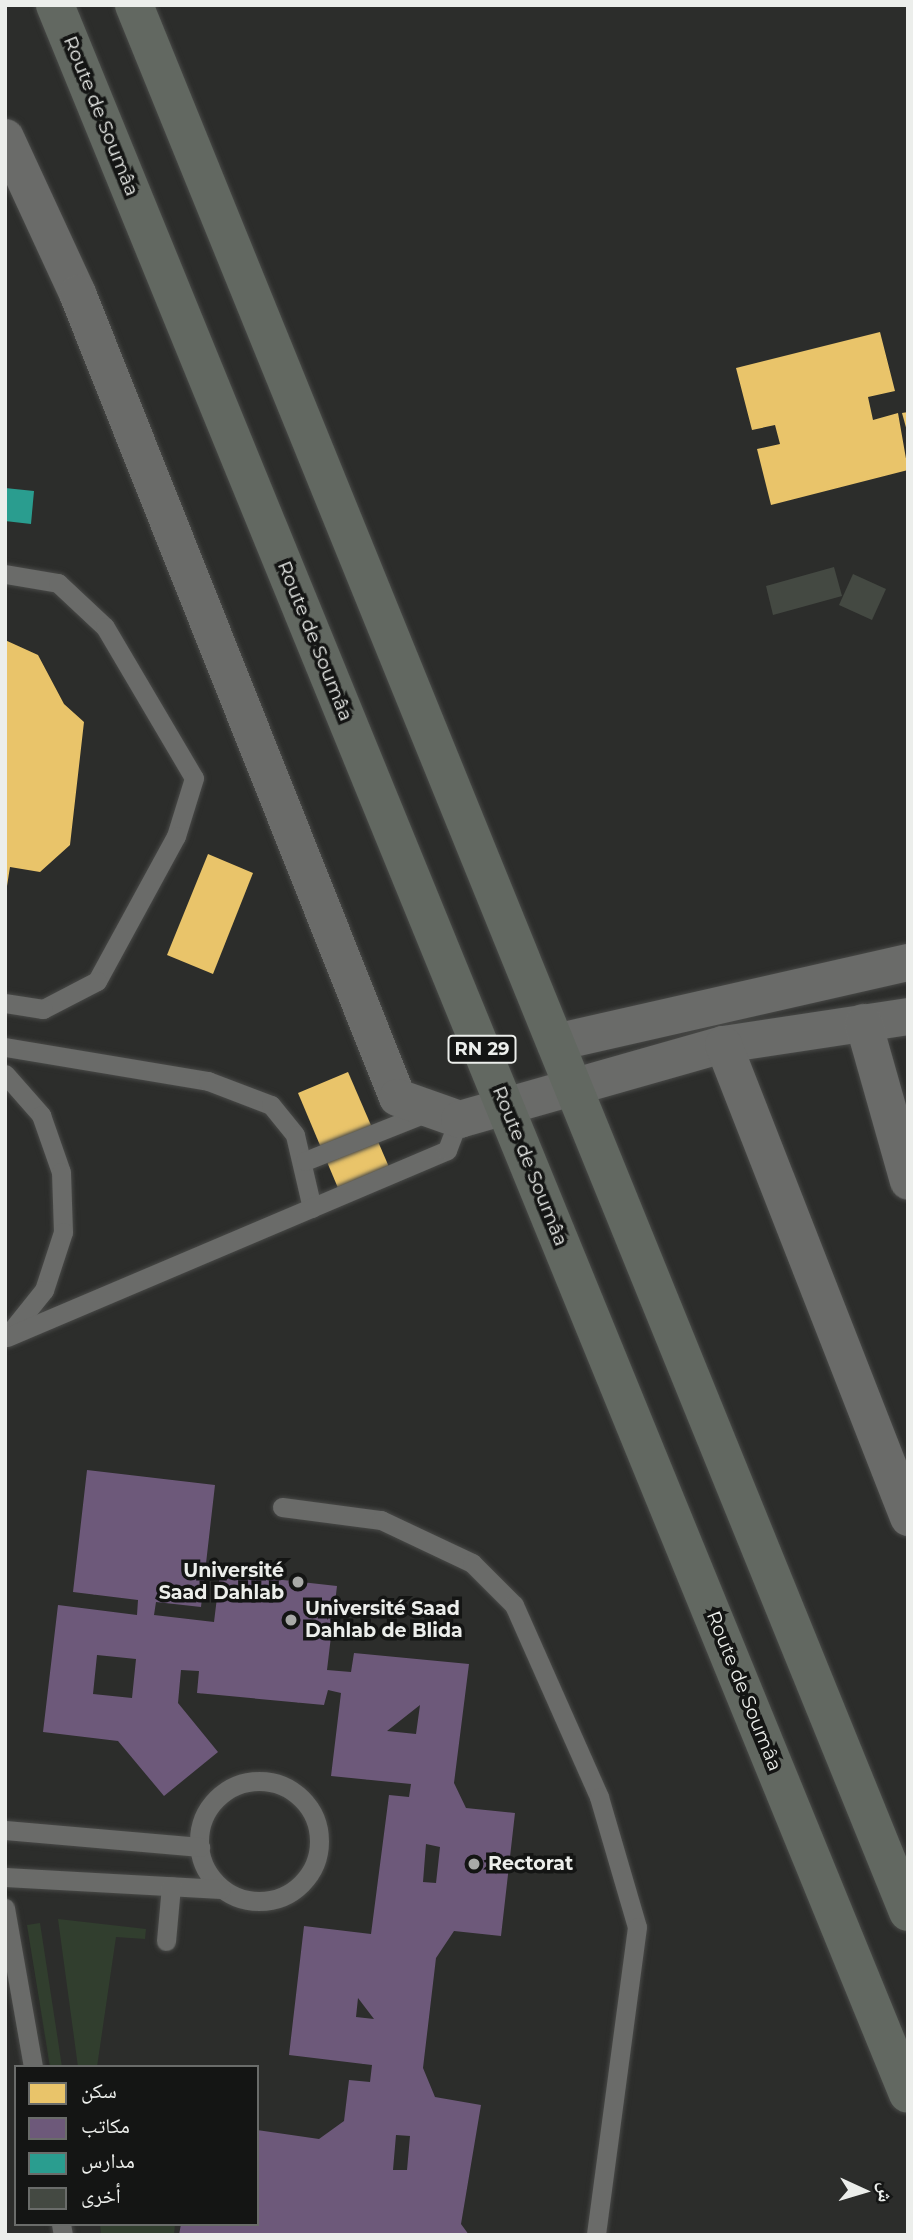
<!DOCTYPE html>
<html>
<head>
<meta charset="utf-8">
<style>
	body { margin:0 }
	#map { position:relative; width:913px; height:2240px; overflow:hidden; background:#2c2d2b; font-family:Montserrat,"Noto Naskh Arabic",sans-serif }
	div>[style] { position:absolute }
	.green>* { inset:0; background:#313e2e }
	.homes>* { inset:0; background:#e9c46a }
	.offices>* { inset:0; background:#6d597a }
	.schools>* { inset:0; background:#2a9d8f }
	.building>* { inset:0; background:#444942 }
	.roads { filter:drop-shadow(0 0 2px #484947) drop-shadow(0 0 2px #484947) }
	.lane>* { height:19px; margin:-9.5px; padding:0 9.5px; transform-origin:9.5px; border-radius:9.5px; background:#6a6b69 }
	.lane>.ring { margin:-9.5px; padding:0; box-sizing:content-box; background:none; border:19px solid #6a6b69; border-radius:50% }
	.street>* { height:37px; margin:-18.5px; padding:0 18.5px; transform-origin:18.5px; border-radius:18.5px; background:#6a6b69 }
	.highway>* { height:38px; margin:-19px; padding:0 19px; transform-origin:19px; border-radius:19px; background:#626861 }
	.dots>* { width:19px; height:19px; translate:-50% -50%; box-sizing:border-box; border:4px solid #141514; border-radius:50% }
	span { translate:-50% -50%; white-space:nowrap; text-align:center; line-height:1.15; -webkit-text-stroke:7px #141514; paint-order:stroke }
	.shield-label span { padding:2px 5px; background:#141514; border:2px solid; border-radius:5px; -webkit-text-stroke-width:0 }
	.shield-label { font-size:18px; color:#eceeeb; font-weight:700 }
	.street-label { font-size:19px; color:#eceeeb }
	.poi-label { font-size:19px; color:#eceeeb; font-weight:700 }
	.right { translate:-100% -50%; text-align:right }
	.left { translate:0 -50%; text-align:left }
	.frame { position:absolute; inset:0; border:7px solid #eceeeb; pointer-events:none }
	.legend { position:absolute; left:14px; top:2065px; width:245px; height:161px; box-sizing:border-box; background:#141514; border:2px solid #6a6c6a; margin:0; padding:9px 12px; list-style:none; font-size:21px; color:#eceeeb }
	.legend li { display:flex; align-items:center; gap:14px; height:35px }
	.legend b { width:35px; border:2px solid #6a6c6a }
	.north { position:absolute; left:829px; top:2156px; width:70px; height:70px; -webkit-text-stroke:5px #141514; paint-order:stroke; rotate:94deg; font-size:19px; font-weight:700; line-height:28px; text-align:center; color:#eceeeb }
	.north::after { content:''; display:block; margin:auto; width:24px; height:32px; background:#eceeeb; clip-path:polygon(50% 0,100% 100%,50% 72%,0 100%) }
</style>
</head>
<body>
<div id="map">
	<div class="green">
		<i style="clip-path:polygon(58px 1919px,146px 1929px,145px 1939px,116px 1937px,97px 2067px,78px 2067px)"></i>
		<i style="clip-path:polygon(40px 1923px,62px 2067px,50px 2067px,27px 1925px)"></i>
		<i style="clip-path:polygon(100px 2224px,175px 2224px,174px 2235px,101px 2235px)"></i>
	</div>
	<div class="homes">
		<i style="clip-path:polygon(880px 332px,895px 391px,868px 397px,873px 420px,898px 413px,908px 470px,771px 505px,757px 449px,780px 444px,775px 425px,752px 430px,736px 368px)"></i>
		<i style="clip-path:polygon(908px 412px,908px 431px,907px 431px,902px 413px)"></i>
		<i style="clip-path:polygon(5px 640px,38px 655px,64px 704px,84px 722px,70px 845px,40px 872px,10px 867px,7px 886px)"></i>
		<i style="clip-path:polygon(208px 854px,253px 873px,213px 974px,167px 955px)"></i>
		<i style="clip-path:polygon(348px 1072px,389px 1167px,338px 1188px,298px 1093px)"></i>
	</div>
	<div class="offices">
		<i style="clip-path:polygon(evenodd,87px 1470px,215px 1485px,201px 1607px,156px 1602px,154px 1615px,214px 1622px,220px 1573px,337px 1586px,327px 1670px,351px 1672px,354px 1653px,469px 1664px,454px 1783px,466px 1808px,515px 1813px,501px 1936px,454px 1931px,436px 1958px,423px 2068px,435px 2097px,481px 2105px,461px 2224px,469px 2235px,179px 2235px,181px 2224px,257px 2224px,257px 2130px,319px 2139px,344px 2121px,349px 2080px,370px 2082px,372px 2065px,289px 2055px,304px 1926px,371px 1934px,389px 1795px,409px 1797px,411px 1784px,331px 1776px,341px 1693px,328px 1690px,324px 1705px,197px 1693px,199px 1671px,181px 1670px,178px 1703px,218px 1752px,164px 1796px,118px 1741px,43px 1732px,58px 1605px,137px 1615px,138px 1600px,73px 1592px,87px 1470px,97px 1655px,136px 1659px,132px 1698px,93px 1694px,97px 1655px,87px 1470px,420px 1705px,416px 1734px,387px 1731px,420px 1705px,87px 1470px,426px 1844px,440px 1847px,436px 1883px,423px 1882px,426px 1844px,87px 1470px,358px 1998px,374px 2019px,356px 2017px,358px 1998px,87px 1470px,396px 2135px,410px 2136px,407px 2170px,393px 2170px,396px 2135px)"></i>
	</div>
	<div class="schools">
		<i style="clip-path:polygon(5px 488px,34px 491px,31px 524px,5px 521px)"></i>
	</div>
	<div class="building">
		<i style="clip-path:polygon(834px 567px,842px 596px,773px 615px,766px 586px)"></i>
		<i style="clip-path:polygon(853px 574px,886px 589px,872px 620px,839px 605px)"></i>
	</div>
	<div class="roads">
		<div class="lane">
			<i style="left:5px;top:574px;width:54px;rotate:9.6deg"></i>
			<i style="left:58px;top:583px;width:64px;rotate:43.1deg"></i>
			<i style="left:105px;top:627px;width:175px;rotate:59.5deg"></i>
			<i style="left:194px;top:778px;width:61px;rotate:107.2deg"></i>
			<i style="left:176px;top:836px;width:165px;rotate:118.6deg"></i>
			<i style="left:97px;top:981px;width:61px;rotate:152.6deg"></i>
			<i style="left:43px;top:1009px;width:38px;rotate:-171deg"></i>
			<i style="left:5px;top:1047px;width:206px;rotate:9.5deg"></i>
			<i style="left:208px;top:1081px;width:67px;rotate:20.9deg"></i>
			<i style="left:271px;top:1105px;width:38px;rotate:51deg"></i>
			<i style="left:295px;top:1135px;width:75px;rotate:76.9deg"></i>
			<i style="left:5px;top:1074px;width:55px;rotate:48.7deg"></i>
			<i style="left:41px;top:1115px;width:60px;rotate:70.7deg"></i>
			<i style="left:61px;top:1172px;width:60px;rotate:88.1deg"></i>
			<i style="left:63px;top:1232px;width:61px;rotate:108.1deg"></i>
			<i style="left:44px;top:1290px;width:58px;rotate:128.7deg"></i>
			<i style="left:305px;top:1161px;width:132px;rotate:-21.7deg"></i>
			<i style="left:7px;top:1337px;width:478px;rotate:-23deg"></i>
			<i style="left:447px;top:1150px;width:33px;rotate:-69deg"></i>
			<i style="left:282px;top:1507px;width:100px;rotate:7.5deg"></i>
			<i style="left:381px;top:1520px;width:101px;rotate:25.3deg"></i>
			<i style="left:472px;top:1563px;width:59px;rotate:45deg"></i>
			<i style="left:514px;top:1605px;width:210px;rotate:66.1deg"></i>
			<i style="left:599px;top:1797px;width:135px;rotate:73.7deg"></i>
			<i style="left:637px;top:1927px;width:311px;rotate:97.6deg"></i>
			<i class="ring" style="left:199px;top:1781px;width:101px;height:101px"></i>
			<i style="left:5px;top:1830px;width:196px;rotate:5deg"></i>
			<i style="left:5px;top:1877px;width:216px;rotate:3.2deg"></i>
			<i style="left:5px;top:1908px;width:161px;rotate:80deg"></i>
			<i style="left:166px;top:1941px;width:55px;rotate:-84.8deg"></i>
			<i style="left:61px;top:2224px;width:11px;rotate:80deg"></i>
		</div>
		<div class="street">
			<i style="left:5px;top:137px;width:172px;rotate:65.2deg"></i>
			<i style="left:77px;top:293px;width:865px;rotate:68.3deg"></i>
			<i style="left:397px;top:1097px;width:66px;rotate:19.5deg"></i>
			<i style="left:459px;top:1119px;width:274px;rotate:-15.9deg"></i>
			<i style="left:723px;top:1044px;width:187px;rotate:-8.6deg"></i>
			<i style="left:863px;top:1022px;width:165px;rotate:74.2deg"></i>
			<i style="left:555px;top:1042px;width:362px;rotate:-12.8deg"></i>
			<i style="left:723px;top:1044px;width:508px;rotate:68.64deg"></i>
		</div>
		<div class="highway">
			<i style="left:55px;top:5px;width:2256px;rotate:67.79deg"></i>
			<i style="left:134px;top:5px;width:2058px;rotate:67.91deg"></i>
		</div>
	</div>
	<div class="dots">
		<i style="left:298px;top:1582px;background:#a9aaa8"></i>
		<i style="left:291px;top:1620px;background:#a9aaa8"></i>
		<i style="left:474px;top:1864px;background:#a9aaa8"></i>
	</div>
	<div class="shield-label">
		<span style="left:482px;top:1049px">RN 29</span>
	</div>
	<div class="street-label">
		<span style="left:101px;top:116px;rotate:68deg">Route de Soumâa</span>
		<span style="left:315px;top:641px;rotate:68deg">Route de Soumâa</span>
		<span style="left:530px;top:1166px;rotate:68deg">Route de Soumâa</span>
		<span style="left:744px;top:1691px;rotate:68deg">Route de Soumâa</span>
	</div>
	<div class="poi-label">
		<span class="right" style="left:284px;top:1582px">Université<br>Saad Dahlab</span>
		<span class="left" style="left:305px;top:1620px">Université Saad<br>Dahlab de Blida</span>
		<span class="left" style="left:488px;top:1864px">Rectorat</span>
	</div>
	<div class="frame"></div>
	<ul class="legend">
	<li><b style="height:19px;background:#e9c46a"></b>سكن</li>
	<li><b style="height:19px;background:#6d597a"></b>مكاتب</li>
	<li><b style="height:19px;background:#2a9d8f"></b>مدارس</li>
	<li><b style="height:19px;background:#444942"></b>أخرى</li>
	</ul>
	<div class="north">ش</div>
</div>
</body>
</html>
